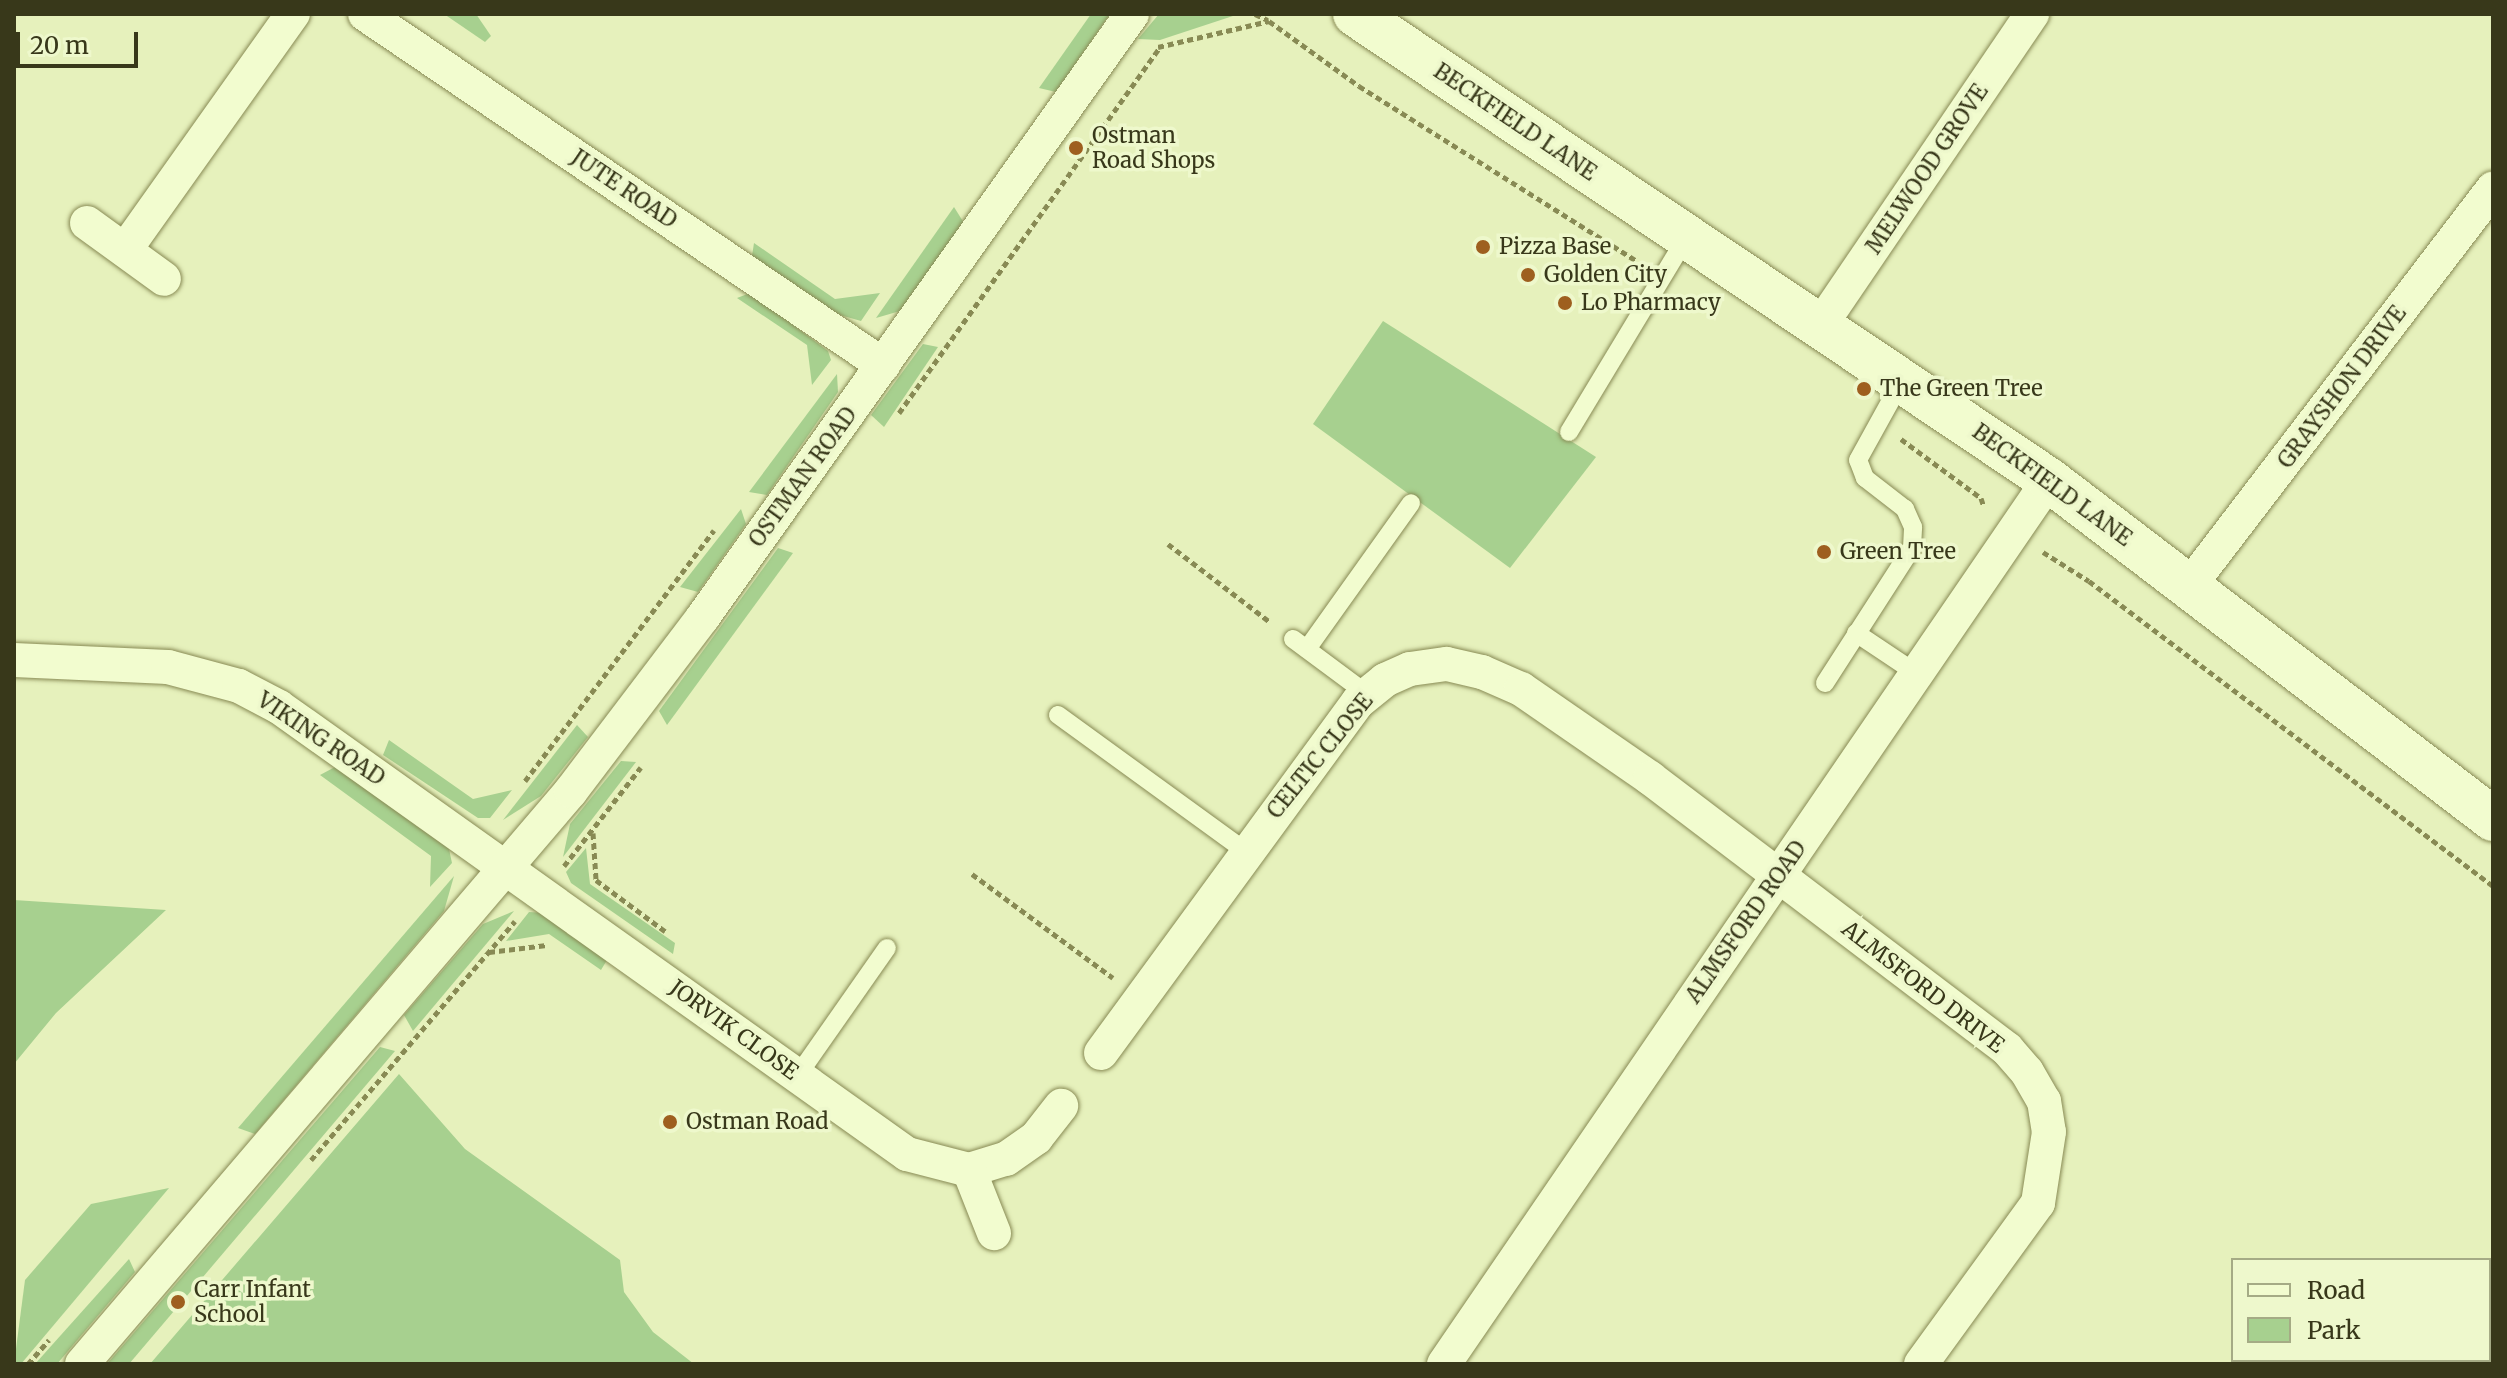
<!DOCTYPE html>
<html>
<head>
<meta charset="utf-8">
<style>
	body { margin:0 }
	#map { position:relative; width:2507px; height:1378px; overflow:hidden; background:#e6f1bc; font-family:Merriweather,serif }
	div>[style] { position:absolute }
	.green>* { inset:0; background:#a7d08f }
	.path>* { height:5px; margin-top:-2.5px; transform-origin:0; background:repeating-linear-gradient(90deg,#888a54 0 6px,transparent 0 10px) }
	.roads { filter:drop-shadow(0 0 2px #888a54) drop-shadow(0 0 2px #888a54) }
	.service>* { height:18px; margin:-9px; padding:0 9px; transform-origin:9px; border-radius:9px; background:#f2fccf }
	.minor>* { height:34px; margin:-17px; padding:0 17px; transform-origin:17px; border-radius:17px; background:#f2fccf }
	.tertiary>* { height:44px; margin:-22px; padding:0 22px; transform-origin:22px; border-radius:22px; background:#f2fccf }
	.dots>* { width:22px; height:22px; translate:-50% -50%; box-sizing:border-box; border:4px solid #eef8cc; border-radius:50% }
	span { translate:-50% -50%; white-space:nowrap; text-align:center; line-height:1.15; -webkit-text-stroke:7px #eef8cc; paint-order:stroke }
	.street-label { font-size:22px; color:#38381a }
	.poi-label { font-size:22px; color:#38381a }
	.left { translate:0 -50%; text-align:left }
	.frame { position:absolute; inset:0; border:16px solid #38381a; pointer-events:none }
	.legend { position:absolute; left:2231px; top:1258px; width:260px; height:104px; box-sizing:border-box; background:#eef8cc; border:2px solid #a5ab85; margin:0; padding:10px 14px; list-style:none; font-size:24px; color:#38381a }
	.legend li { display:flex; align-items:center; gap:16px; height:40px }
	.legend b { width:40px; border:2px solid #a5ab85 }
	.scale { position:absolute; left:16px; top:32px; width:122px; height:36px; box-sizing:border-box; border:4px solid #38381a; border-top:0; padding-left:10px; font-size:24px; line-height:28px; white-space:nowrap; color:#38381a; -webkit-text-stroke:6px #eef8cc; paint-order:stroke }
</style>
</head>
<body>
<div id="map">
	<div class="green">
		<i style="clip-path:polygon(444px 14px,476px 14px,491px 36px,485px 42px)"></i>
		<i style="clip-path:polygon(1091px 14px,1110px 14px,1056px 92px,1039px 88px)"></i>
		<i style="clip-path:polygon(1159px 14px,1239px 14px,1160px 40px,1138px 39px)"></i>
		<i style="clip-path:polygon(954px 207px,964px 223px,900px 311px,876px 318px)"></i>
		<i style="clip-path:polygon(754px 243px,835px 299px,880px 293px,861px 321px,833px 313px,752px 256px)"></i>
		<i style="clip-path:polygon(750px 293px,828px 351px,831px 360px,812px 385px,807px 345px,737px 298px)"></i>
		<i style="clip-path:polygon(1383px 321px,1596px 457px,1510px 568px,1313px 424px)"></i>
		<i style="clip-path:polygon(923px 344px,938px 347px,884px 427px,871px 415px)"></i>
		<i style="clip-path:polygon(837px 374px,838px 392px,767px 495px,749px 492px)"></i>
		<i style="clip-path:polygon(741px 509px,746px 524px,698px 592px,680px 587px)"></i>
		<i style="clip-path:polygon(778px 548px,793px 553px,667px 725px,659px 711px)"></i>
		<i style="clip-path:polygon(577px 725px,588px 737px,541px 796px,503px 820px)"></i>
		<i style="clip-path:polygon(389px 740px,473px 799px,512px 790px,490px 818px,478px 818px,383px 755px)"></i>
		<i style="clip-path:polygon(621px 761px,636px 762px,563px 857px,570px 824px)"></i>
		<i style="clip-path:polygon(335px 767px,449px 849px,452px 863px,430px 887px,431px 856px,320px 775px)"></i>
		<i style="clip-path:polygon(586px 848px,590px 884px,675px 943px,673px 954px,571px 883px,566px 872px)"></i>
		<i style="clip-path:polygon(454px 876px,444px 911px,255px 1134px,238px 1128px)"></i>
		<i style="clip-path:polygon(14px 900px,166px 910px,56px 1013px,14px 1064px)"></i>
		<i style="clip-path:polygon(514px 911px,413px 1031px,404px 1015px,483px 924px)"></i>
		<i style="clip-path:polygon(529px 912px,544px 913px,607px 960px,601px 970px,549px 934px,506px 941px)"></i>
		<i style="clip-path:polygon(380px 1047px,395px 1051px,129px 1364px,107px 1364px)"></i>
		<i style="clip-path:polygon(399px 1074px,465px 1149px,620px 1260px,624px 1292px,653px 1332px,694px 1364px,150px 1364px)"></i>
		<i style="clip-path:polygon(169px 1188px,21px 1364px,14px 1364px,25px 1280px,91px 1204px)"></i>
		<i style="clip-path:polygon(129px 1259px,135px 1272px,57px 1364px,35px 1364px)"></i>
	</div>
	<div class="path">
		<i style="left:1255px;top:14px;width:14px;rotate:25deg"></i>
		<i style="left:1158px;top:47px;width:114px;rotate:-13.2deg"></i>
		<i style="left:1269px;top:21px;width:111px;rotate:35.8deg"></i>
		<i style="left:1359px;top:86px;width:328px;rotate:32.2deg"></i>
		<i style="left:899px;top:413px;width:450px;rotate:-54.5deg"></i>
		<i style="left:1901px;top:439px;width:99px;rotate:36.4deg"></i>
		<i style="left:1981px;top:498px;width:9px;rotate:72deg"></i>
		<i style="left:1168px;top:544px;width:128px;rotate:37.4deg"></i>
		<i style="left:2043px;top:552px;width:54px;rotate:32.2deg"></i>
		<i style="left:2089px;top:581px;width:506px;rotate:37.05deg"></i>
		<i style="left:525px;top:781px;width:314px;rotate:-53deg"></i>
		<i style="left:593px;top:833px;width:47px;rotate:86.3deg"></i>
		<i style="left:596px;top:880px;width:86px;rotate:36.5deg"></i>
		<i style="left:564px;top:866px;width:125px;rotate:-52.1deg"></i>
		<i style="left:972px;top:874px;width:175px;rotate:36.4deg"></i>
		<i style="left:489px;top:952px;width:58px;rotate:-6.9deg"></i>
		<i style="left:311px;top:1160px;width:314px;rotate:-49.5deg"></i>
		<i style="left:28px;top:1364px;width:32px;rotate:-49deg"></i>
	</div>
	<div class="roads">
		<div class="service">
			<i style="left:1569px;top:432px;width:230px;rotate:-58.9deg"></i>
			<i style="left:1856px;top:633px;width:72px;rotate:33.7deg"></i>
			<i style="left:1293px;top:639px;width:92px;rotate:36.6deg"></i>
			<i style="left:1307px;top:649px;width:179px;rotate:-54.5deg"></i>
			<i style="left:1825px;top:683px;width:161px;rotate:-57.2deg"></i>
			<i style="left:1912px;top:548px;width:21px;rotate:-87deg"></i>
			<i style="left:1913px;top:527px;width:20px;rotate:-114deg"></i>
			<i style="left:1905px;top:509px;width:51px;rotate:-142.2deg"></i>
			<i style="left:1865px;top:478px;width:19px;rotate:-111deg"></i>
			<i style="left:1858px;top:460px;width:89px;rotate:-61.1deg"></i>
			<i style="left:1058px;top:715px;width:231px;rotate:36deg"></i>
			<i style="left:798px;top:1075px;width:155px;rotate:-55deg"></i>
		</div>
		<div class="minor">
			<i style="left:365px;top:14px;width:626px;rotate:34.12deg"></i>
			<i style="left:87px;top:223px;width:95px;rotate:36deg"></i>
			<i style="left:125px;top:250px;width:290px;rotate:-54.6deg"></i>
			<i style="left:1822px;top:323px;width:374px;rotate:-55.8deg"></i>
			<i style="left:2190px;top:585px;width:499px;rotate:-52.6deg"></i>
			<i style="left:14px;top:660px;width:154px;rotate:2.6deg"></i>
			<i style="left:168px;top:667px;width:73px;rotate:15deg"></i>
			<i style="left:239px;top:686px;width:45px;rotate:27.7deg"></i>
			<i style="left:279px;top:707px;width:771px;rotate:35.44deg"></i>
			<i style="left:907px;top:1154px;width:64px;rotate:14.5deg"></i>
			<i style="left:969px;top:1170px;width:39px;rotate:-17deg"></i>
			<i style="left:1006px;top:1159px;width:37px;rotate:-35deg"></i>
			<i style="left:1036px;top:1138px;width:41px;rotate:-52deg"></i>
			<i style="left:1101px;top:1053px;width:435px;rotate:-53.8deg"></i>
			<i style="left:1358px;top:702px;width:35px;rotate:-39deg"></i>
			<i style="left:1385px;top:680px;width:27px;rotate:-24deg"></i>
			<i style="left:1410px;top:669px;width:37px;rotate:-8deg"></i>
			<i style="left:1447px;top:664px;width:36px;rotate:13deg"></i>
			<i style="left:1482px;top:672px;width:43px;rotate:23.6deg"></i>
			<i style="left:1521px;top:689px;width:157px;rotate:34.6deg"></i>
			<i style="left:1650px;top:778px;width:448px;rotate:37.2deg"></i>
			<i style="left:2007px;top:1049px;width:30px;rotate:49deg"></i>
			<i style="left:2027px;top:1072px;width:34px;rotate:60deg"></i>
			<i style="left:2044px;top:1101px;width:31px;rotate:81deg"></i>
			<i style="left:2049px;top:1132px;width:72px;rotate:98.8deg"></i>
			<i style="left:2038px;top:1203px;width:199px;rotate:126deg"></i>
			<i style="left:969px;top:1170px;width:68px;rotate:68.4deg"></i>
			<i style="left:2489px;top:1301px;width:6px;rotate:-51deg"></i>
			<i style="left:82px;top:1364px;width:753px;rotate:-49.52deg"></i>
			<i style="left:571px;top:791px;width:218px;rotate:-52.8deg"></i>
			<i style="left:703px;top:617px;width:740px;rotate:-54.57deg"></i>
			<i style="left:1444px;top:1364px;width:1071px;rotate:-55.61deg"></i>
			<i style="left:2440px;top:1364px;width:5px;rotate:-53deg"></i>
		</div>
		<div class="tertiary">
			<i style="left:1355px;top:14px;width:836px;rotate:33.88deg"></i>
			<i style="left:2049px;top:480px;width:559px;rotate:37.36deg"></i>
		</div>
	</div>
	<div class="dots">
		<i style="left:1076px;top:148px;background:#9e5f1f"></i>
		<i style="left:1483px;top:247px;background:#9e5f1f"></i>
		<i style="left:1528px;top:275px;background:#9e5f1f"></i>
		<i style="left:1565px;top:303px;background:#9e5f1f"></i>
		<i style="left:1864px;top:389px;background:#9e5f1f"></i>
		<i style="left:1824px;top:552px;background:#9e5f1f"></i>
		<i style="left:670px;top:1122px;background:#9e5f1f"></i>
		<i style="left:178px;top:1302px;background:#9e5f1f"></i>
	</div>
	<div class="street-label">
		<span style="left:1515px;top:122px;rotate:34deg">BECKFIELD LANE</span>
		<span style="left:1927px;top:169px;rotate:-56deg">MELWOOD GROVE</span>
		<span style="left:624px;top:189px;rotate:34deg">JUTE ROAD</span>
		<span style="left:2342px;top:387px;rotate:-53deg">GRAYSHON DRIVE</span>
		<span style="left:803px;top:477px;rotate:-54deg">OSTMAN ROAD</span>
		<span style="left:2052px;top:485px;rotate:36deg">BECKFIELD LANE</span>
		<span style="left:321px;top:739px;rotate:34deg">VIKING ROAD</span>
		<span style="left:1320px;top:756px;rotate:-51deg">CELTIC CLOSE</span>
		<span style="left:1746px;top:922px;rotate:-55deg">ALMSFORD ROAD</span>
		<span style="left:1923px;top:987px;rotate:38deg">ALMSFORD DRIVE</span>
		<span style="left:734px;top:1030px;rotate:36deg">JORVIK CLOSE</span>
	</div>
	<div class="poi-label">
		<span class="left" style="left:1092px;top:148px">Ostman<br>Road Shops</span>
		<span class="left" style="left:1499px;top:247px">Pizza Base</span>
		<span class="left" style="left:1544px;top:275px">Golden City</span>
		<span class="left" style="left:1581px;top:303px">Lo Pharmacy</span>
		<span class="left" style="left:1880px;top:389px">The Green Tree</span>
		<span class="left" style="left:1840px;top:552px">Green Tree</span>
		<span class="left" style="left:686px;top:1122px">Ostman Road</span>
		<span class="left" style="left:194px;top:1302px">Carr Infant<br>School</span>
	</div>
	<div class="frame"></div>
	<ul class="legend">
	<li><b style="height:10px;background:#f2fccf"></b>Road</li>
	<li><b style="height:22px;background:#a7d08f"></b>Park</li>
	</ul>
	<div class="scale">20 m</div>
</div>
</body>
</html>
